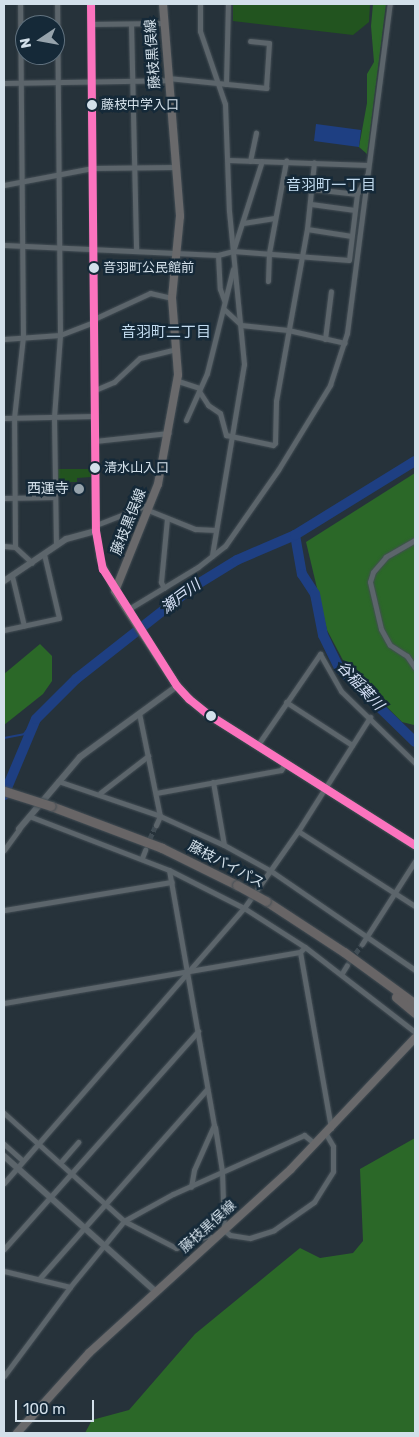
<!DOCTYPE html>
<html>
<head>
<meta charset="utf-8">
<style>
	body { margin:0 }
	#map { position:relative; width:419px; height:1437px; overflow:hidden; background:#26323a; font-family:Rubik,"Noto Sans JP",sans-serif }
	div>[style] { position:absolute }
	.green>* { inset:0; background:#22541f }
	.forest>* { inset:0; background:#2b6828 }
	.water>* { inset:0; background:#1e3f82 }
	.stream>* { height:2px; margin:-1px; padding:0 1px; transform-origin:1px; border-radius:1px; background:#1e3f82 }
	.river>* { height:10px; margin:-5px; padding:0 5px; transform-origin:5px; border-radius:5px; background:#1e3f82 }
	.minor-tunnel>* { height:5px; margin-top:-2.5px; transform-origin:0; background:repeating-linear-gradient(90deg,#404c54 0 5px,transparent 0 7.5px) }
	.roads { filter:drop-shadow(0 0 1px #434d54) drop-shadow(0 0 1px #434d54) }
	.minor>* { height:5px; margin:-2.5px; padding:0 2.5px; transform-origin:2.5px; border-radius:2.5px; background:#5c656b }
	.tertiary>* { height:6px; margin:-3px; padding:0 3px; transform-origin:3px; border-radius:3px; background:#5c656b }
	.primary>* { height:8px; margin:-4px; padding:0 4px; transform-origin:4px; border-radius:4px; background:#69696b }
	.motorway>* { height:9px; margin:-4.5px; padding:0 4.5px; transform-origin:4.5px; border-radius:4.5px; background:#686566 }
	.bridges { filter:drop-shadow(0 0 1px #434d54) drop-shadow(0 0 1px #434d54) }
	.motorway-bridge>* { height:9px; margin:-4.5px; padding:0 4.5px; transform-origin:4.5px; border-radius:4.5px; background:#686566 }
	.bus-1>* { height:8px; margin:-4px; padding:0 4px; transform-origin:4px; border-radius:4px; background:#fc73be }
	.dots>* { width:14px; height:14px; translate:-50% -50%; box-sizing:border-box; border:2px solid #152938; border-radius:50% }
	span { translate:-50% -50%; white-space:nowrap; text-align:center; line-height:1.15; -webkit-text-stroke:5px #152938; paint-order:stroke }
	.bus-label { font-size:13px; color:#d3e0ea }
	.left { translate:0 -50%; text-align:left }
	.street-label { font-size:14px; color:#d3e0ea }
	.poi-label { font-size:14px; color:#d3e0ea }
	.right { translate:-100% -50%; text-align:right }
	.neighbourhood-label { font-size:15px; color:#c2dbef }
	.water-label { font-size:15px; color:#d7e2f8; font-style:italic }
	.frame { position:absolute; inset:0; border:5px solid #d3e0ea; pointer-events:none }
	.north { position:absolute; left:15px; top:15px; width:50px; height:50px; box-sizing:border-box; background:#152938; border:1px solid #61727f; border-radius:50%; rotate:258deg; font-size:14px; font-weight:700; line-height:20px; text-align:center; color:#d3e0ea }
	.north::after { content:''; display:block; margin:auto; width:18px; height:22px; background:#96a3ac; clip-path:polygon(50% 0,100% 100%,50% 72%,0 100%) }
	.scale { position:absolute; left:15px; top:1400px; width:79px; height:22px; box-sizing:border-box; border:2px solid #d3e0ea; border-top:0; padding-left:6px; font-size:15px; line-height:18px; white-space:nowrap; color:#d3e0ea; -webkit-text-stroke:4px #152938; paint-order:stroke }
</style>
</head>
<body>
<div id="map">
	<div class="green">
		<i style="clip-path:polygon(233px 4px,370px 4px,369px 22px,353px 35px,233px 21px)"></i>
		<i style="clip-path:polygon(58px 469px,91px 469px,91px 477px,77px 478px,77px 482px,58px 482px)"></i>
	</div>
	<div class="forest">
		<i style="clip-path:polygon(373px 4px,386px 4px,367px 154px,359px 147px,367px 103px,367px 74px,374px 62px,371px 26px)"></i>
		<i style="clip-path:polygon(415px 473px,415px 725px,414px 725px,402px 722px,346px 666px,327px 630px,306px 542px)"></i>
		<i style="clip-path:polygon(40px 644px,52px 656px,52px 681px,43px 694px,4px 725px,4px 674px)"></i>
		<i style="clip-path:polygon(415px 1138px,415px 1433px,85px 1433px,92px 1420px,129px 1410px,195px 1334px,300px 1248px,320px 1258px,353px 1253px,363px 1241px,360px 1169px)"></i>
	</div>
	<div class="water">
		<i style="clip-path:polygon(316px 124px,361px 130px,359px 147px,314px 141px)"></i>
	</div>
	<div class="stream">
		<i style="left:4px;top:738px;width:20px;rotate:-11deg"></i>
		<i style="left:24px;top:734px;width:19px;rotate:-51deg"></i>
	</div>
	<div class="river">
		<i style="left:295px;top:535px;width:40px;rotate:80deg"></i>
		<i style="left:302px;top:574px;width:24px;rotate:57deg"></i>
		<i style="left:315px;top:594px;width:42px;rotate:79deg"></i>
		<i style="left:323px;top:635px;width:37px;rotate:64deg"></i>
		<i style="left:339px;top:668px;width:106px;rotate:44.2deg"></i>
		<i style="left:4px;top:795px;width:82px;rotate:-67.2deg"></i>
		<i style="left:36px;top:719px;width:57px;rotate:-45deg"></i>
		<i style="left:76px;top:679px;width:149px;rotate:-38.2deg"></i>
		<i style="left:193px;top:587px;width:52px;rotate:-31.5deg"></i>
		<i style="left:237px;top:560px;width:63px;rotate:-23.3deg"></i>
		<i style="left:295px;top:535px;width:141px;rotate:-31.7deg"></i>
	</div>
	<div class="minor-tunnel">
		<i style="left:147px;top:845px;width:22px;rotate:-66deg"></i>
		<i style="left:347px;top:965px;width:26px;rotate:-54deg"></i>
	</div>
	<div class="roads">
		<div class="minor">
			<i style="left:200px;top:4px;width:27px;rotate:90deg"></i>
			<i style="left:200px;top:31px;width:77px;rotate:71.1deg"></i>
			<i style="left:225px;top:104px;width:107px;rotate:87.9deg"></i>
			<i style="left:229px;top:211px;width:154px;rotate:84.4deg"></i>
			<i style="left:244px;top:364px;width:195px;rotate:99.5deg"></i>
			<i style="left:91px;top:24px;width:73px;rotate:-0.8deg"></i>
			<i style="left:131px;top:24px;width:227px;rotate:88.7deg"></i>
			<i style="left:168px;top:78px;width:99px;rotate:5.8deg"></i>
			<i style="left:266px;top:88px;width:45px;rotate:-86.2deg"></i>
			<i style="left:269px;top:43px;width:19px;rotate:-174deg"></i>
			<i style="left:4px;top:83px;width:164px;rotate:-1deg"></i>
			<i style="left:226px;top:84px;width:80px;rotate:-88.6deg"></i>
			<i style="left:228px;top:160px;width:140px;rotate:2deg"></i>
			<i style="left:250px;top:161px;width:29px;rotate:-78deg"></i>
			<i style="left:4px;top:185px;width:90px;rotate:-10.9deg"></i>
			<i style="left:92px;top:168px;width:83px;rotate:-0.7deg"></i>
			<i style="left:313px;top:189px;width:44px;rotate:6.5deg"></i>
			<i style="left:311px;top:204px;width:44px;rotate:7.8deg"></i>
			<i style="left:243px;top:223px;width:32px;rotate:-9deg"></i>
			<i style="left:307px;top:229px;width:45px;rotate:9deg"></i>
			<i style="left:4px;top:245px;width:214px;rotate:2.7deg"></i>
			<i style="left:218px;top:255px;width:16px;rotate:-15deg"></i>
			<i style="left:233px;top:251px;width:116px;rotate:4.4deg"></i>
			<i style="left:349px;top:260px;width:66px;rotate:-83.1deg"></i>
			<i style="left:357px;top:194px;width:21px;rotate:-62deg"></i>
			<i style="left:234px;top:248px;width:91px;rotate:-72.2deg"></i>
			<i style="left:218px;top:255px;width:34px;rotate:87deg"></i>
			<i style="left:220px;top:289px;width:12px;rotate:70deg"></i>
			<i style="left:268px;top:281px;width:28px;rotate:-88deg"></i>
			<i style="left:269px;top:253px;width:94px;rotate:-79.5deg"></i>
			<i style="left:225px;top:310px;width:22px;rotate:43deg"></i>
			<i style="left:241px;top:325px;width:47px;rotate:6.1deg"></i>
			<i style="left:288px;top:330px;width:58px;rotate:12.8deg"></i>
			<i style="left:94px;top:319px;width:62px;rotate:-24.9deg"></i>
			<i style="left:150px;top:293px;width:23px;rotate:13deg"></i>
			<i style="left:4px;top:339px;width:56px;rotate:-4.1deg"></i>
			<i style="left:60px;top:335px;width:36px;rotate:-21deg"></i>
			<i style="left:325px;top:339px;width:48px;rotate:-82.9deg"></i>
			<i style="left:178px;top:381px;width:23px;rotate:18deg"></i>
			<i style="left:95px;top:390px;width:21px;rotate:-23deg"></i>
			<i style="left:114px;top:382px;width:35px;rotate:-43deg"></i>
			<i style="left:140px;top:358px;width:38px;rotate:-14deg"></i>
			<i style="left:199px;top:391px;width:17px;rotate:57deg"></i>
			<i style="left:208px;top:405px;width:14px;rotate:34deg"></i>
			<i style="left:220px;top:413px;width:23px;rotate:75deg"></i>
			<i style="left:226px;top:435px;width:48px;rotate:12deg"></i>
			<i style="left:273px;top:445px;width:3px;rotate:-45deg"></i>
			<i style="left:275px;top:443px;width:42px;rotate:-88.6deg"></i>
			<i style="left:276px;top:401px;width:175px;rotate:-79.8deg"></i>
			<i style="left:307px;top:229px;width:67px;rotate:-84deg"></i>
			<i style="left:4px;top:418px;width:91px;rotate:-1.3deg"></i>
			<i style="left:186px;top:420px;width:51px;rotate:-65.9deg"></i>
			<i style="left:207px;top:373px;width:107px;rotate:-76deg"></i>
			<i style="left:95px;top:441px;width:74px;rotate:-6.2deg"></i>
			<i style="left:4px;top:498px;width:51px;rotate:-1.1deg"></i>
			<i style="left:148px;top:510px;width:51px;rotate:22deg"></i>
			<i style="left:195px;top:529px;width:21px;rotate:3deg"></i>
			<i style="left:96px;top:525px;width:58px;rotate:-21.3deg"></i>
			<i style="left:415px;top:540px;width:34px;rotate:150deg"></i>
			<i style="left:386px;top:557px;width:20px;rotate:131deg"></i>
			<i style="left:373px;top:572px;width:10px;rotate:107deg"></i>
			<i style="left:370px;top:582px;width:48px;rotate:76.8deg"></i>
			<i style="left:381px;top:629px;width:18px;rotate:61deg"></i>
			<i style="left:390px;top:645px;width:20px;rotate:33deg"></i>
			<i style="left:407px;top:656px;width:14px;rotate:56deg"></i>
			<i style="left:56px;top:545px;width:128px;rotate:-90.9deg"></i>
			<i style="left:54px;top:417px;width:82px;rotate:-85.8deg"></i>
			<i style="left:60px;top:335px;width:331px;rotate:-90.5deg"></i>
			<i style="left:4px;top:546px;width:11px;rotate:5deg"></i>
			<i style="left:15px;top:547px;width:23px;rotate:43deg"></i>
			<i style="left:15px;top:547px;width:129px;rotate:-90.4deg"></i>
			<i style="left:14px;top:418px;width:81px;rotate:-83.7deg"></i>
			<i style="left:23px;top:337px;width:333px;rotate:-90.5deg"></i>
			<i style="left:12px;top:576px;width:51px;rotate:76.5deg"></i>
			<i style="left:164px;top:588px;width:7px;rotate:-117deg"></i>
			<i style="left:161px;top:582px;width:63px;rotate:-84.6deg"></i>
			<i style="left:127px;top:610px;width:83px;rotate:-31.2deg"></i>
			<i style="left:198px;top:567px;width:34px;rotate:-38deg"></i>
			<i style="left:225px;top:546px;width:93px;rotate:-55.1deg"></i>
			<i style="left:278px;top:470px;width:100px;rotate:-58.5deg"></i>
			<i style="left:330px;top:385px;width:55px;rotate:-71.9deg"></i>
			<i style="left:347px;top:333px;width:332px;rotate:-82.6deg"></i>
			<i style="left:4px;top:630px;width:56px;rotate:-12.3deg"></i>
			<i style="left:59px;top:618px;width:66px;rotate:-103.2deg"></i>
			<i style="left:286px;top:702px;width:79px;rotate:33.1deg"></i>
			<i style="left:139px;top:713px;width:105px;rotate:78.5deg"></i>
			<i style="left:160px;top:816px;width:10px;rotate:114deg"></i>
			<i style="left:257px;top:746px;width:112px;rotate:-55.6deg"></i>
			<i style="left:320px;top:654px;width:43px;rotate:60.4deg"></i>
			<i style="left:341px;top:691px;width:103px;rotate:44.2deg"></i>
			<i style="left:58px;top:781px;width:108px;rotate:18.9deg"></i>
			<i style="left:160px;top:816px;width:70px;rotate:24.4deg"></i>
			<i style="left:224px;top:845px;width:54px;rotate:29deg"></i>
			<i style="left:271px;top:871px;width:175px;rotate:34.5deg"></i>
			<i style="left:213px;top:782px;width:64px;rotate:80.1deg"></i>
			<i style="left:100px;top:793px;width:61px;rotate:-37.6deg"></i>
			<i style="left:156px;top:793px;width:127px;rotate:-10.4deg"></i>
			<i style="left:281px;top:770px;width:7px;rotate:-56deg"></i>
			<i style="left:29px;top:816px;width:150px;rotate:21.1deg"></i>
			<i style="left:169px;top:870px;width:84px;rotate:26.9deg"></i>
			<i style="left:244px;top:908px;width:72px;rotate:32.6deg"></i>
			<i style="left:298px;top:831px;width:139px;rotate:32.7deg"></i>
			<i style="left:4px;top:850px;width:26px;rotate:-54deg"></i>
			<i style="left:142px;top:858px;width:9px;rotate:-69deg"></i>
			<i style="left:169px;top:870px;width:259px;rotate:80deg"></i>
			<i style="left:214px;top:1125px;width:49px;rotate:114deg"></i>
			<i style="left:194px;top:1170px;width:17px;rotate:100deg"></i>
			<i style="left:4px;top:910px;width:170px;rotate:-9.5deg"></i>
			<i style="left:362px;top:944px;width:98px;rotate:-57.4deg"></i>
			<i style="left:300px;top:952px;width:179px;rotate:80deg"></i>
			<i style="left:342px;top:973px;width:9px;rotate:-58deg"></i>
			<i style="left:4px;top:1003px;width:300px;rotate:-9.8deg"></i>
			<i style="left:300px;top:952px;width:7px;rotate:-45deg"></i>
			<i style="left:305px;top:947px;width:139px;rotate:37.7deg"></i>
			<i style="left:4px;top:1113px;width:161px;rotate:42deg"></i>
			<i style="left:124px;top:1221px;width:59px;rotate:27.4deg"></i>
			<i style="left:176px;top:1248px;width:33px;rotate:-21deg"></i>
			<i style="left:207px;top:1236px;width:8px;rotate:14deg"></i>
			<i style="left:215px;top:1127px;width:45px;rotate:81deg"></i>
			<i style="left:222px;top:1171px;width:59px;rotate:88.1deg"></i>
			<i style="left:224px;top:1230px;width:8px;rotate:40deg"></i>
			<i style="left:230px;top:1235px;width:20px;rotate:9deg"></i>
			<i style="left:250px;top:1238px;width:25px;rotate:-18deg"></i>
			<i style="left:274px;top:1230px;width:49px;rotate:-35deg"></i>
			<i style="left:314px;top:1202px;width:36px;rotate:-58deg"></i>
			<i style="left:333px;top:1171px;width:25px;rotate:-90deg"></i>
			<i style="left:333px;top:1146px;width:14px;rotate:-120deg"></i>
			<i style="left:4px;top:1144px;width:25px;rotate:42deg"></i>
			<i style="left:60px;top:1163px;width:28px;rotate:-49deg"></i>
			<i style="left:4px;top:1183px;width:365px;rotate:-48.9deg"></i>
			<i style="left:244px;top:908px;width:94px;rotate:-55deg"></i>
			<i style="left:298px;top:831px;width:135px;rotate:-57.7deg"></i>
			<i style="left:4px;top:1249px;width:292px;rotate:-48.3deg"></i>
			<i style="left:4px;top:1271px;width:68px;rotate:13.6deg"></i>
			<i style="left:39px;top:1279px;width:254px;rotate:-48.5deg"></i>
			<i style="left:4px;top:1376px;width:111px;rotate:-53.4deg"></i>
			<i style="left:70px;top:1287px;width:85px;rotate:-50.7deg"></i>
			<i style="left:124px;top:1221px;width:56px;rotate:-28.9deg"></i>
			<i style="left:173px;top:1194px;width:144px;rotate:-24.2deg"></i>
			<i style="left:304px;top:1135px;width:14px;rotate:39deg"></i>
		</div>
		<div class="tertiary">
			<i style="left:91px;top:4px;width:527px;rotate:89.46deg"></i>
			<i style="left:96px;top:531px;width:28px;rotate:82deg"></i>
			<i style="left:100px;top:559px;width:35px;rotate:65deg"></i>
			<i style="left:4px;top:581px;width:75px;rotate:-34.1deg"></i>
			<i style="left:66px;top:539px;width:31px;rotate:-15deg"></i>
			<i style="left:19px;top:829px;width:94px;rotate:-49.7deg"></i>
			<i style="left:80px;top:757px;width:120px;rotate:-36.2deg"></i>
			<i style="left:4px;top:1156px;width:203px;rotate:41.8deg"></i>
		</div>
		<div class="primary">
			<i style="left:163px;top:4px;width:213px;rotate:85.4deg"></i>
			<i style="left:180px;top:216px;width:82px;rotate:95.6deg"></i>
			<i style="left:172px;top:298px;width:77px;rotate:85.5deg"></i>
			<i style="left:178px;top:375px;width:111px;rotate:100.4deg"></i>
			<i style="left:158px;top:484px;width:115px;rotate:111.9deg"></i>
			<i style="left:115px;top:591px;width:113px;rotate:56.9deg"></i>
			<i style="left:177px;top:686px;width:18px;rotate:47deg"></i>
			<i style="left:189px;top:699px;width:26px;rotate:39deg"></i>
			<i style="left:209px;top:715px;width:244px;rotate:32.3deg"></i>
			<i style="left:17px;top:1433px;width:108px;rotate:-48deg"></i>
			<i style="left:89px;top:1353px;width:273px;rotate:-42.3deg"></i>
			<i style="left:291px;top:1169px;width:180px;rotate:-46.6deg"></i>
		</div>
		<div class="motorway">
			<i style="left:51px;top:806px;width:119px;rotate:20.7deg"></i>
			<i style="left:162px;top:848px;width:84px;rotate:26.3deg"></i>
			<i style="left:266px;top:901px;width:93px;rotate:33.2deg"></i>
			<i style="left:344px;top:952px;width:88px;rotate:36.2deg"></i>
			<i style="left:396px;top:997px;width:25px;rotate:40deg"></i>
		</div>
	</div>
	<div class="bridges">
		<div class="motorway-bridge">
			<i style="left:4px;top:791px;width:49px;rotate:17.7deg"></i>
			<i style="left:237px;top:885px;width:33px;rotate:29deg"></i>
		</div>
	</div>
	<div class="bus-1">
		<i style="left:91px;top:4px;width:527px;rotate:89.46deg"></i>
		<i style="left:96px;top:531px;width:39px;rotate:80deg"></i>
		<i style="left:103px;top:569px;width:138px;rotate:57.7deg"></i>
		<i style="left:177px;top:686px;width:18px;rotate:47deg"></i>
		<i style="left:189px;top:699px;width:26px;rotate:39deg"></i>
		<i style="left:209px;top:715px;width:244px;rotate:32.3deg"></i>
	</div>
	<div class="dots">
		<i style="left:92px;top:105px;background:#d3e0ea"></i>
		<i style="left:94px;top:268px;background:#d3e0ea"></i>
		<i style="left:95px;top:468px;background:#d3e0ea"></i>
		<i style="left:79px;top:489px;background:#96a3ac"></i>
		<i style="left:211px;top:716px;background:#d3e0ea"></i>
	</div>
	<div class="bus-label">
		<span class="left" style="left:101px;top:105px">藤枝中学入口</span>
		<span class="left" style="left:103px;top:268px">音羽町公民館前</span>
		<span class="left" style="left:104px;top:468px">清水山入口</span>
	</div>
	<div class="street-label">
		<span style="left:153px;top:54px;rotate:-94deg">藤枝黒俣線</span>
		<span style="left:129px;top:522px;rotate:-68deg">藤枝黒俣線</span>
		<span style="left:226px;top:865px;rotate:28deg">藤枝バイパス</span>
		<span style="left:208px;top:1227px;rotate:-42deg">藤枝黒俣線</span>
	</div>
	<div class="poi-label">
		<span class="right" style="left:69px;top:489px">西運寺</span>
	</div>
	<div class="neighbourhood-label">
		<span style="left:331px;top:186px">音羽町一丁目</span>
		<span style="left:166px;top:333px">音羽町二丁目</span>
	</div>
	<div class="water-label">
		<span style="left:181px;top:597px;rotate:-37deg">瀬戸川</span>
		<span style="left:360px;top:686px;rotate:47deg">谷稲葉川</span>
	</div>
	<div class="frame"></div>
	<div class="north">N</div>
	<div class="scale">100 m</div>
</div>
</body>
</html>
